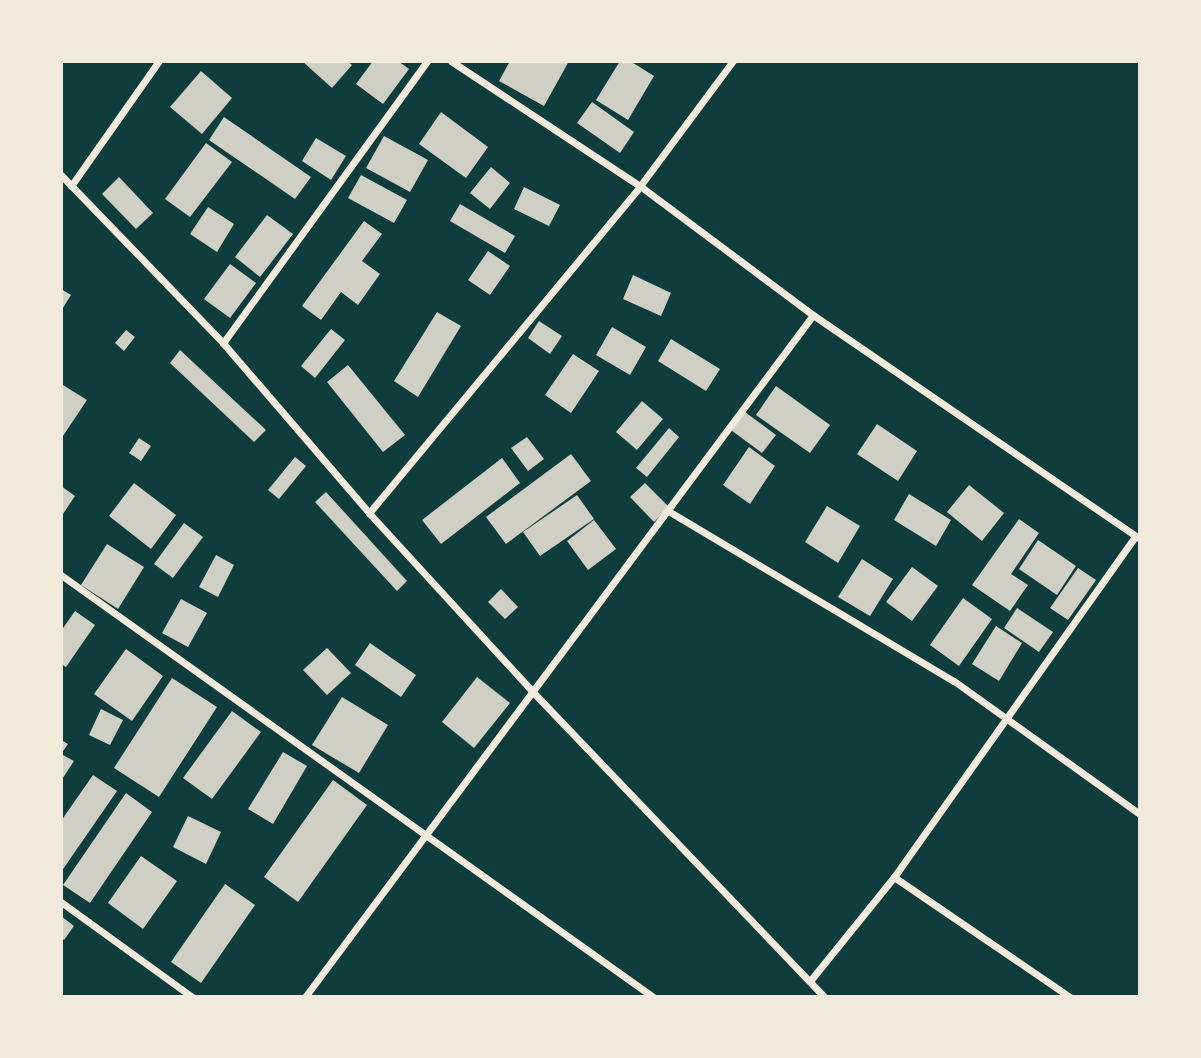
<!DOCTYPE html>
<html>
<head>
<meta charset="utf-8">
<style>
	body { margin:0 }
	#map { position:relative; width:1201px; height:1058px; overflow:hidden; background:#0f3d3e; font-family:Poppins,sans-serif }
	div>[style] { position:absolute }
	.building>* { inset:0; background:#cfcfc3 }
	.minor>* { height:7px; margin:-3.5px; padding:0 3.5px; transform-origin:3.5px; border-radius:3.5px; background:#f1e9da }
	span { translate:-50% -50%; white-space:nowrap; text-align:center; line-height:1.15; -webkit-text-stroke:5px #f1e9da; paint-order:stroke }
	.frame { position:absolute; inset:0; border:63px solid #f1e9da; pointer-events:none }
</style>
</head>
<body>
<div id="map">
	<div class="building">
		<i style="clip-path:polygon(302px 61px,347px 61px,352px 65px,332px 88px)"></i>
		<i style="clip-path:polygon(373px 61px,398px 61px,409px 69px,383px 104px,356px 84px)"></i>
		<i style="clip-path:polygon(510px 61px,569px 61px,544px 106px,499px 81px)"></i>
		<i style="clip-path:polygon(620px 61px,630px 61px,654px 76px,628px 120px,596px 100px)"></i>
		<i style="clip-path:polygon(201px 71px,232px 98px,202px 134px,170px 107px)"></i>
		<i style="clip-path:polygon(592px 102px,634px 132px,620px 153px,577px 123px)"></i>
		<i style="clip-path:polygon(441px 112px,488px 147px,466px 178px,419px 144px)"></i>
		<i style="clip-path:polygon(224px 117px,311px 177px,295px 199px,209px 140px)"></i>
		<i style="clip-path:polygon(384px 136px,428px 160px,410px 192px,366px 168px)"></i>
		<i style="clip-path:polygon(316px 138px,346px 156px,331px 180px,302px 161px)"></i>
		<i style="clip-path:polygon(206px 143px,232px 162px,190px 217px,165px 199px)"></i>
		<i style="clip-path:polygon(491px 167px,510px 183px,490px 209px,470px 193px)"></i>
		<i style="clip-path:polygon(361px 175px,407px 200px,394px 223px,348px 198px)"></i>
		<i style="clip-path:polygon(119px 177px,153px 213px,136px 229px,102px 194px)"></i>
		<i style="clip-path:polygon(524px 187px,560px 205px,549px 226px,514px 209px)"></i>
		<i style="clip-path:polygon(460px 204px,515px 236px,505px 253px,450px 221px)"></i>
		<i style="clip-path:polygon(208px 207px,234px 224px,217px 252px,190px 234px)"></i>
		<i style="clip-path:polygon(267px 215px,293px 234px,260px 277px,235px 257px)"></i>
		<i style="clip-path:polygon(364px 221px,382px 234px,362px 261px,380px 274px,358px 305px,341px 292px,321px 320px,302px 306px)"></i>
		<i style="clip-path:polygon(488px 251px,510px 266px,490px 295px,468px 280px)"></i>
		<i style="clip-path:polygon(230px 264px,256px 283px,230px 318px,204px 299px)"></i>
		<i style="clip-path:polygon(633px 275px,671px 293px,661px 316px,623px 299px)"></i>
		<i style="clip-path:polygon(61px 289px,71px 295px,61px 311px)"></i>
		<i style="clip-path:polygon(437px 312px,461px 326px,418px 397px,394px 381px)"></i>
		<i style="clip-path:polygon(539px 321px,562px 336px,550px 354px,528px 338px)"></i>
		<i style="clip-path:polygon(612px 327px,646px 347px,630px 375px,596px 355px)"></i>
		<i style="clip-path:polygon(331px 329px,345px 340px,315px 378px,301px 366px)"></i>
		<i style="clip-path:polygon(126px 330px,135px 337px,124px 351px,115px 343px)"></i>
		<i style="clip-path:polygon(671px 339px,720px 369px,706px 391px,658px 361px)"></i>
		<i style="clip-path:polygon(180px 350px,266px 430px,254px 442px,170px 363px)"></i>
		<i style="clip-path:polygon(573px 354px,599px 371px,571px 413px,545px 395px)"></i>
		<i style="clip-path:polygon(348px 365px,405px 435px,383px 452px,327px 382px)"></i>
		<i style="clip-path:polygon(63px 385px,87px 400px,61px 439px,61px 387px)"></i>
		<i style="clip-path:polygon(776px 386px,830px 425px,810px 453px,756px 415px)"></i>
		<i style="clip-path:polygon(642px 401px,663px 419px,637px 450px,616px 432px)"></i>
		<i style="clip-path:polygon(745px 412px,776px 435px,762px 453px,731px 430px)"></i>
		<i style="clip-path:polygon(877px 424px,917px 451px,898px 481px,857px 454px)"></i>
		<i style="clip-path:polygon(669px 428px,679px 437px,647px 477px,636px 468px)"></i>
		<i style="clip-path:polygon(527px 437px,544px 459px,528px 471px,511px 448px)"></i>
		<i style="clip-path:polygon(139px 438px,151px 446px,141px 461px,129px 453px)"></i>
		<i style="clip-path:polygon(749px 447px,775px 466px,750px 504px,723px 485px)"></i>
		<i style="clip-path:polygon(571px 454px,591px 481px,506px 544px,486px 517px)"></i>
		<i style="clip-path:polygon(295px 457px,306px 466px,279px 499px,268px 490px)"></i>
		<i style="clip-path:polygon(502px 458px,520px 483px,441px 544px,422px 520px)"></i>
		<i style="clip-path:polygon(134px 483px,176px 515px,151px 549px,109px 516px)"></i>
		<i style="clip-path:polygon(645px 483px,669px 507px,654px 522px,630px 497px)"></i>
		<i style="clip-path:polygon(969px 485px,1004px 513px,982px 541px,947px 512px)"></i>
		<i style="clip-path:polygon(61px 486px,75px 496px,61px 517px)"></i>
		<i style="clip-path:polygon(326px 492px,407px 581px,397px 591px,315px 502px)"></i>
		<i style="clip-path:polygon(909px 494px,951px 520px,936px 546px,894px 520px)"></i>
		<i style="clip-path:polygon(577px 495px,594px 519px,540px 556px,523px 532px)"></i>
		<i style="clip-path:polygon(827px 506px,860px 526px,838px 563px,805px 542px)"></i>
		<i style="clip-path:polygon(1019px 519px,1039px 533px,1011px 574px,1028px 585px,1010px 611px,972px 585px)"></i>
		<i style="clip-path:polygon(594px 520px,616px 549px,588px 570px,567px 541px)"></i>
		<i style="clip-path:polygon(184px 523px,203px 537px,173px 578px,154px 564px)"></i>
		<i style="clip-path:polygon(1038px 540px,1076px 566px,1057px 595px,1019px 569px)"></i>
		<i style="clip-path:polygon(107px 544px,144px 567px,118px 609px,81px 585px)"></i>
		<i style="clip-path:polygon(216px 555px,234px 565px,218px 597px,199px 587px)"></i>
		<i style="clip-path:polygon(862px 559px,893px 579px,870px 616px,838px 597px)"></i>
		<i style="clip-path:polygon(912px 567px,938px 586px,912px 621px,886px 602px)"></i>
		<i style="clip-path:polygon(1078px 568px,1096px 580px,1068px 620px,1050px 608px)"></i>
		<i style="clip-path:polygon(501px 589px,518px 607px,505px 619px,488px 602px)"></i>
		<i style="clip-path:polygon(963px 598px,992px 619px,959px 666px,930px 645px)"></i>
		<i style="clip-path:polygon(181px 599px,207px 613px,188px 647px,162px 633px)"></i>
		<i style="clip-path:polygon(1017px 608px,1053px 632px,1039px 652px,1004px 628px)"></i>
		<i style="clip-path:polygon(75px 611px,95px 625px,66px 667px,61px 664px,61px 631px)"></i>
		<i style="clip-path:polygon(996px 626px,1022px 643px,999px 681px,972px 664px)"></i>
		<i style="clip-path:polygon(370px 643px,416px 675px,401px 697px,355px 665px)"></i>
		<i style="clip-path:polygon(327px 648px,351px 673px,327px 695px,303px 670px)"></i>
		<i style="clip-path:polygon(126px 649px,163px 676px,132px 721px,94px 694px)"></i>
		<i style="clip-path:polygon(477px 677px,510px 703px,474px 748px,442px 722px)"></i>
		<i style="clip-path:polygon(172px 678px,217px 707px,159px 797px,114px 768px)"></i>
		<i style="clip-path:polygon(342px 697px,388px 725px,359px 773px,312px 745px)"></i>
		<i style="clip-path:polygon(101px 709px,123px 720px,110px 745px,89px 735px)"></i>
		<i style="clip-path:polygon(232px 711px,261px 732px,212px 799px,183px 778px)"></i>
		<i style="clip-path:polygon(61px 740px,68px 744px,61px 754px,74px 761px,61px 781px)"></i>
		<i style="clip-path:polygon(283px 752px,307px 766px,273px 824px,248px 809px)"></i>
		<i style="clip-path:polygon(93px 775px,117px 791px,61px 872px,61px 821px)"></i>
		<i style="clip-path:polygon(333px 780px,367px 805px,298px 902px,264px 877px)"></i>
		<i style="clip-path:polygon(126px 793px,152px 812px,90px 903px,63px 885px)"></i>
		<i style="clip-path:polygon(188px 816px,221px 832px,206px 864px,173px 847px)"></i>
		<i style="clip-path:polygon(141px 856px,177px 881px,143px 929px,108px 903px)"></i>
		<i style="clip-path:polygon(225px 884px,255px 905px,201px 983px,171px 962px)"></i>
		<i style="clip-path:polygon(61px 916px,74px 926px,64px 940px,61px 938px)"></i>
	</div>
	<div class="minor">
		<i style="left:451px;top:61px;width:227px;rotate:33.5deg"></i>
		<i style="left:640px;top:186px;width:216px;rotate:36.7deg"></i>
		<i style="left:813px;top:315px;width:396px;rotate:34.4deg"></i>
		<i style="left:61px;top:175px;width:233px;rotate:46deg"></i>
		<i style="left:223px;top:343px;width:224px;rotate:49.3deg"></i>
		<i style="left:369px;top:513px;width:240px;rotate:47.5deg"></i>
		<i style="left:531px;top:690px;width:424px;rotate:46.3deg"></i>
		<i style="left:71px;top:186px;width:153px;rotate:-54.9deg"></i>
		<i style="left:223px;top:343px;width:348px;rotate:-54.1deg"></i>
		<i style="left:670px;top:512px;width:330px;rotate:30.8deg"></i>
		<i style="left:954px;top:681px;width:229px;rotate:35.6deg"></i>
		<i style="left:369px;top:513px;width:425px;rotate:-50.3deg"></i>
		<i style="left:640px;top:186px;width:156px;rotate:-53.4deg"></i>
		<i style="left:61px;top:575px;width:727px;rotate:35.48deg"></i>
		<i style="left:894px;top:877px;width:213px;rotate:34.3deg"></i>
		<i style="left:61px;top:902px;width:162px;rotate:35.9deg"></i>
		<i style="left:810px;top:981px;width:134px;rotate:-51.1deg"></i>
		<i style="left:894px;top:877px;width:418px;rotate:-54.7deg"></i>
		<i style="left:305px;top:997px;width:850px;rotate:-53.32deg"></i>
	</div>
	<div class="frame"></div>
</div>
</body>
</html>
